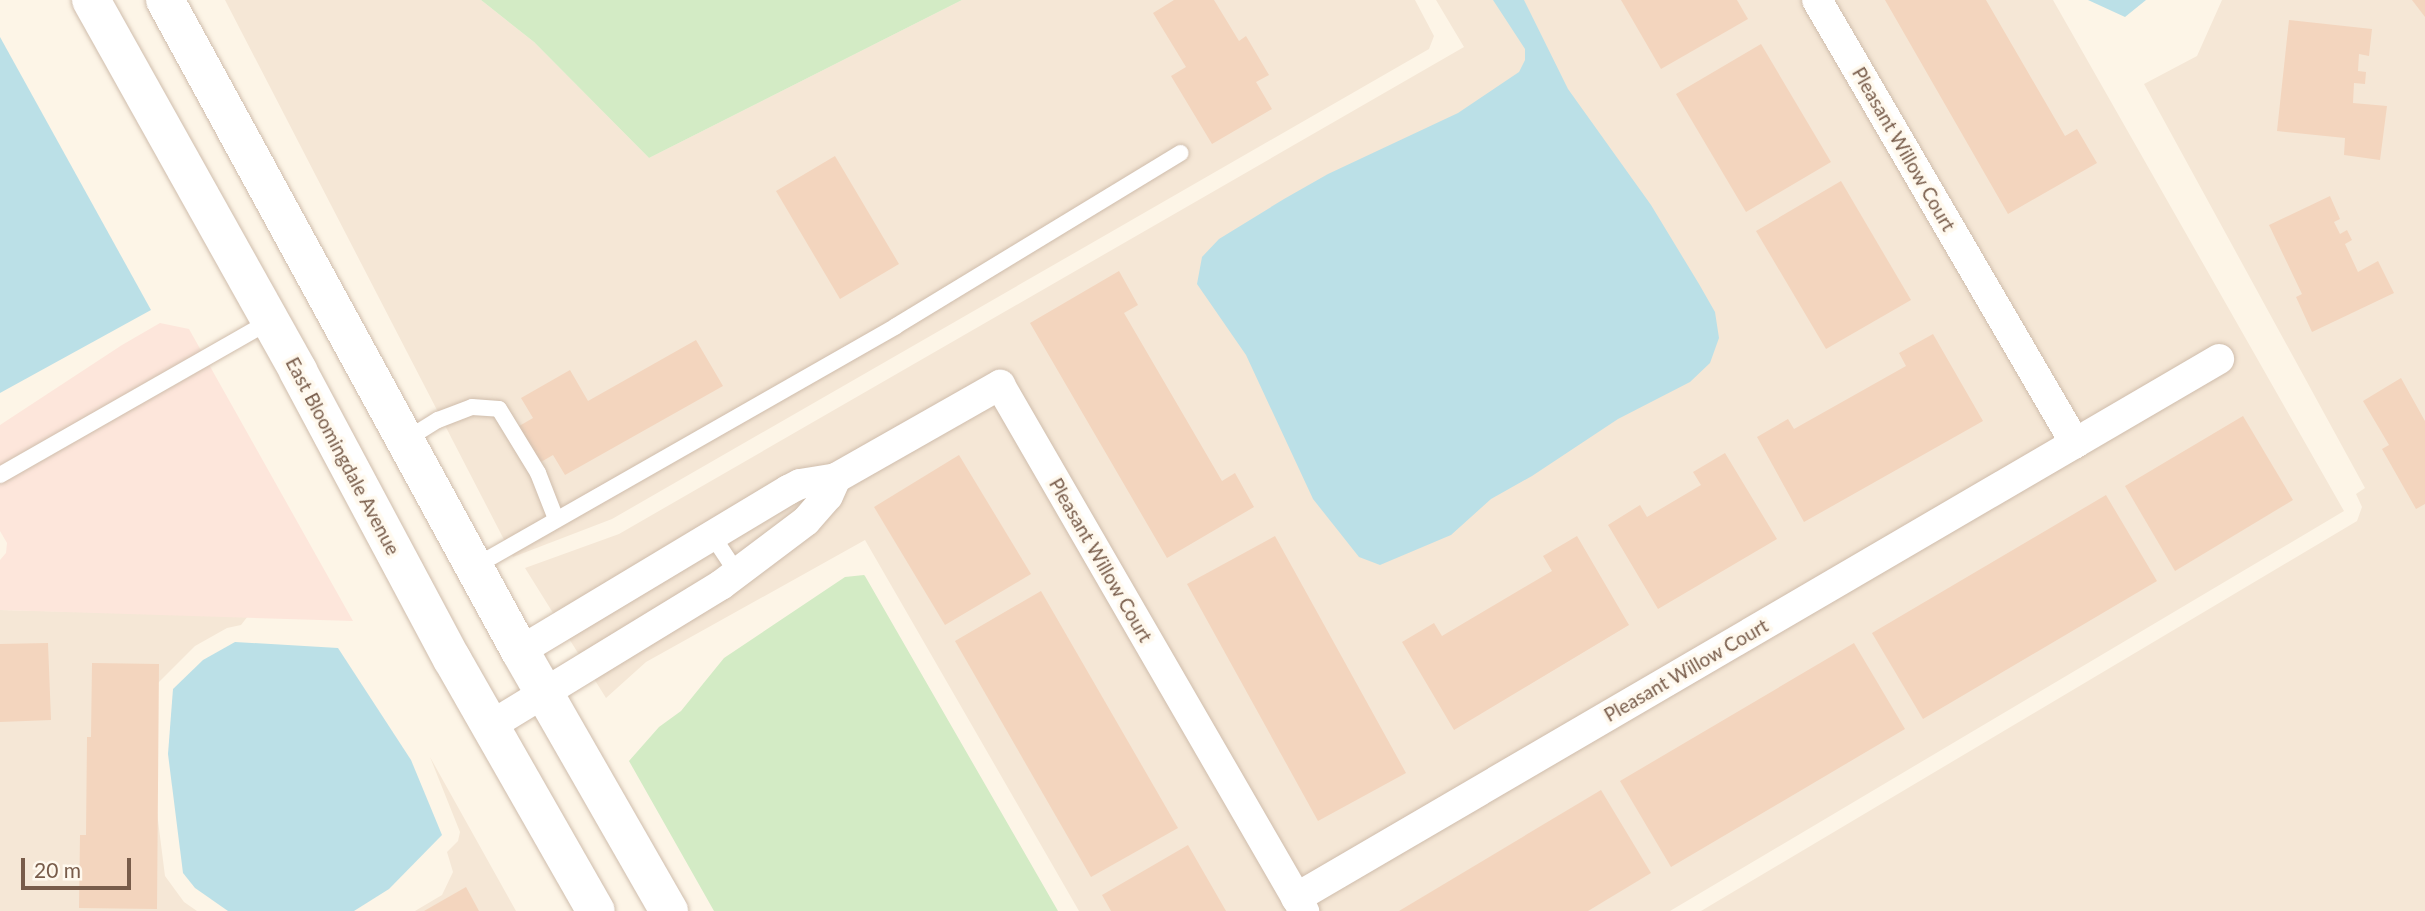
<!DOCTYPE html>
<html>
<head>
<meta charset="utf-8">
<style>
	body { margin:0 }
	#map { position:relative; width:2425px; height:911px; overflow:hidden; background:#fdf5e7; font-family:Lato,sans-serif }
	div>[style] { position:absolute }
	.residential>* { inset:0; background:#f5e7d6 }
	.commercial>* { inset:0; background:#fde6db }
	.green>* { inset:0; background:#d3ebc5 }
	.water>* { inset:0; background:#bbe0e7 }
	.building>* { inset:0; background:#f3d5be }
	.roads { filter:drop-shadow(0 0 2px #cfbdac) drop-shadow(0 0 2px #cfbdac) }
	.service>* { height:16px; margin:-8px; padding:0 8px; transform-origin:8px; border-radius:8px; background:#fff }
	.minor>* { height:30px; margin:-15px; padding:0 15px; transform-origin:15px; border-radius:15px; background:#fff }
	.secondary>* { height:38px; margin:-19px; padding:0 19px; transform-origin:19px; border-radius:19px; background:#fff }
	span { translate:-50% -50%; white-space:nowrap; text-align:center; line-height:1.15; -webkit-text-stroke:7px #fff9ee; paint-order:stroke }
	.street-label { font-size:19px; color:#785c4a }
	.scale { position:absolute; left:21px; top:858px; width:110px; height:32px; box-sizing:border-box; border:4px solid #785c4a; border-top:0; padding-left:9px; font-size:21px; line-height:24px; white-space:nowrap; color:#785c4a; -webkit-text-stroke:5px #fff9ee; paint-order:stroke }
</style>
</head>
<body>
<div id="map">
	<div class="residential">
		<i style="clip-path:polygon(225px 0,481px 0,534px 42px,649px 158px,962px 0,1415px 0,1434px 36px,1429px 49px,612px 519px,513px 557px)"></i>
		<i style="clip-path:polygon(1436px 0,2053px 0,2344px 511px,1670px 911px,1079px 911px,865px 540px,646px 662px,606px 698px,525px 568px,619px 534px,1464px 47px)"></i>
		<i style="clip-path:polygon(2222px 0,2425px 0,2425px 911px,1701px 911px,2357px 521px,2362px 507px,2356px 494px,2365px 488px,2144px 84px,2197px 56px)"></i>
		<i style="clip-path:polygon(0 610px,248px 616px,241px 625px,227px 628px,195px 646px,157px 684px,150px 757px,165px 876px,184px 902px,197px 911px,0 911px)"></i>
		<i style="clip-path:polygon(430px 757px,516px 911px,415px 911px,442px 895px,453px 872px,447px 852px,458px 841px,460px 832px)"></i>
	</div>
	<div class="commercial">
		<i style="clip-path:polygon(160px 323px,189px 329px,353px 621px,0 610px,0 560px,6px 553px,7px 543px,0 531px,0 425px,122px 345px)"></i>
	</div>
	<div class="green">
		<i style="clip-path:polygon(481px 0,962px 0,649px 158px,534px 42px)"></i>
		<i style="clip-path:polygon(864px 575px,865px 576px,1058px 911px,714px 911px,629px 761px,659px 727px,681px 711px,724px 658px,845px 577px)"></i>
	</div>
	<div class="water">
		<i style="clip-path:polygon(1493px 0,1524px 0,1568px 89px,1651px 205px,1699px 284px,1715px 312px,1719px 338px,1710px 363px,1690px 382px,1618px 419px,1532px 476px,1491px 499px,1451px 535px,1380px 565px,1359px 557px,1313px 499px,1246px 355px,1197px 284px,1202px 257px,1219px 239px,1284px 199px,1328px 174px,1458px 113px,1519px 72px,1525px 60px,1525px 49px)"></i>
		<i style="clip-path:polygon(2088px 0,2146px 0,2125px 17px)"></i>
		<i style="clip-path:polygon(0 37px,151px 310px,0 393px)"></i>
		<i style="clip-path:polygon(235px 642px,338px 648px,411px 760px,442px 835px,389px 889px,354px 911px,228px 911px,195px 888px,183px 873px,168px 754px,173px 689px,203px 660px)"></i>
	</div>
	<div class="building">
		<i style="clip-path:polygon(1174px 0,1214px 0,1239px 41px,1246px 36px,1269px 75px,1256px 82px,1272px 109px,1212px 144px,1171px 76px,1186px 67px,1153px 13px)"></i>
		<i style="clip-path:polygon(1621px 0,1737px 0,1748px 19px,1661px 69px)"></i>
		<i style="clip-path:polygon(1885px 0,1986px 0,2065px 136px,2077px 129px,2097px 163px,2008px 214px)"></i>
		<i style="clip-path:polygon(2412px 0,2425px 0,2425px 17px)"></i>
		<i style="clip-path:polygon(2289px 20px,2372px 29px,2369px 56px,2359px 54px,2358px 71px,2366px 72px,2365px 84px,2354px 83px,2353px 103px,2387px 106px,2380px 160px,2344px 155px,2345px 138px,2277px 131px)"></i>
		<i style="clip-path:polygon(1761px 44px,1831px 162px,1746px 212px,1676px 94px)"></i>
		<i style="clip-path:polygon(835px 156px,899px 264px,840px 299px,776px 191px)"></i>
		<i style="clip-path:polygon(1841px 181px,1911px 300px,1826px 349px,1756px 231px)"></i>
		<i style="clip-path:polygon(2330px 196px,2340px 219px,2334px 222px,2340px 234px,2347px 230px,2352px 240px,2345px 244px,2358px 272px,2378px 261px,2394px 293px,2312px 332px,2296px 297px,2302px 294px,2269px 225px)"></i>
		<i style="clip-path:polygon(1119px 271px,1138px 305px,1124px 313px,1222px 481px,1235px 473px,1254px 507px,1167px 558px,1030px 323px)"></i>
		<i style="clip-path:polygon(1933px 334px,1983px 421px,1804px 522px,1757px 437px,1788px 419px,1794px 429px,1906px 366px,1899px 353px)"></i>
		<i style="clip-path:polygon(696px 340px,723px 386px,565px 475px,553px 455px,534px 466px,514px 429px,533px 418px,521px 398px,570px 370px,588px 401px)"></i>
		<i style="clip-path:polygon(2401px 378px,2425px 421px,2425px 504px,2416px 509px,2382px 449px,2389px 445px,2363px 401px)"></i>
		<i style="clip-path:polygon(2243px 416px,2293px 500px,2175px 571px,2125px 486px)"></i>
		<i style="clip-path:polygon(1725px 453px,1777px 539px,1658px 609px,1608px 525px,1640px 505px,1647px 517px,1701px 485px,1693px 472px)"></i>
		<i style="clip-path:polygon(959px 455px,1031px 574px,945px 625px,874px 507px)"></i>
		<i style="clip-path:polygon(2106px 495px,2157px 581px,1923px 719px,1872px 633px)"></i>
		<i style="clip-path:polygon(1275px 536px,1406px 773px,1318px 821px,1187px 584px)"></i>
		<i style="clip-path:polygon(1577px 536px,1629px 625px,1454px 730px,1402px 642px,1434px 623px,1442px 636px,1552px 571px,1543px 556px)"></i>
		<i style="clip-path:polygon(1041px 591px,1178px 828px,1091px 877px,955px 641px)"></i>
		<i style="clip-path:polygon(48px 643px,51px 720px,0 722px,0 644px)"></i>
		<i style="clip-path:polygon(1854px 643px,1905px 729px,1671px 867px,1620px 781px)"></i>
		<i style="clip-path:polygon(92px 663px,159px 664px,157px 909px,79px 908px,80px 835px,86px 835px,87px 737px,91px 737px)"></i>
		<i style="clip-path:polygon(1601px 790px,1651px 873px,1588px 911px,1399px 911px)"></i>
		<i style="clip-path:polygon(1188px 845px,1226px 911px,1111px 911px,1102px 895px)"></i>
		<i style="clip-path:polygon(466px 887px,479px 911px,424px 911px)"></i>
	</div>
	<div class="roads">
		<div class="service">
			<i style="left:404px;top:441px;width:40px;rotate:-32deg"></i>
			<i style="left:438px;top:420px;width:36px;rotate:-21deg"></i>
			<i style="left:472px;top:407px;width:27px;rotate:4deg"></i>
			<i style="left:499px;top:409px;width:75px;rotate:58.6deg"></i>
			<i style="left:538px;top:473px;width:49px;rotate:68.6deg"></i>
			<i style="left:0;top:475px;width:311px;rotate:-29.7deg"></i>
			<i style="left:712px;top:535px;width:45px;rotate:56.7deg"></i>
			<i style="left:474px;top:567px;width:486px;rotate:-29.7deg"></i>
			<i style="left:896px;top:326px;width:333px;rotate:-31.3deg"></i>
		</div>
		<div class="minor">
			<i style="left:1817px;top:0;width:513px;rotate:59.78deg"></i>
			<i style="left:520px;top:651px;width:313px;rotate:-31deg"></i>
			<i style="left:788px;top:490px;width:13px;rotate:-27deg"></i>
			<i style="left:800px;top:484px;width:36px;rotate:-9deg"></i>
			<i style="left:836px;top:478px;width:189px;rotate:-29.6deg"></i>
			<i style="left:1000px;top:385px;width:608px;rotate:59.97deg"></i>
			<i style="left:490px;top:726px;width:271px;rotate:-31.4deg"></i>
			<i style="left:721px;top:585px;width:106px;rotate:-37deg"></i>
			<i style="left:806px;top:521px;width:33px;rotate:-49deg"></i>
			<i style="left:828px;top:496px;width:20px;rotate:-66deg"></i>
			<i style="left:1296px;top:898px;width:1069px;rotate:-30.28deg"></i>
		</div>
		<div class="secondary">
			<i style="left:91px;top:0;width:425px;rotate:60.8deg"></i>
			<i style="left:298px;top:371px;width:327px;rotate:61.9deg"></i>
			<i style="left:452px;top:659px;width:290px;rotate:60.3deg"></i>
			<i style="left:165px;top:0;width:742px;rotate:61.4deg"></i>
			<i style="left:520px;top:651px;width:300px;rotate:60.2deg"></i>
		</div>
	</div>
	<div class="street-label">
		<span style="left:1904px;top:149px;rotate:60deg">Pleasant Willow Court</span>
		<span style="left:343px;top:456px;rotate:62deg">East Bloomingdale Avenue</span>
		<span style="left:1101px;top:560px;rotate:60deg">Pleasant Willow Court</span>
		<span style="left:1686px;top:670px;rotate:-30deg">Pleasant Willow Court</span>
	</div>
	<div class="scale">20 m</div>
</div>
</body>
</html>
